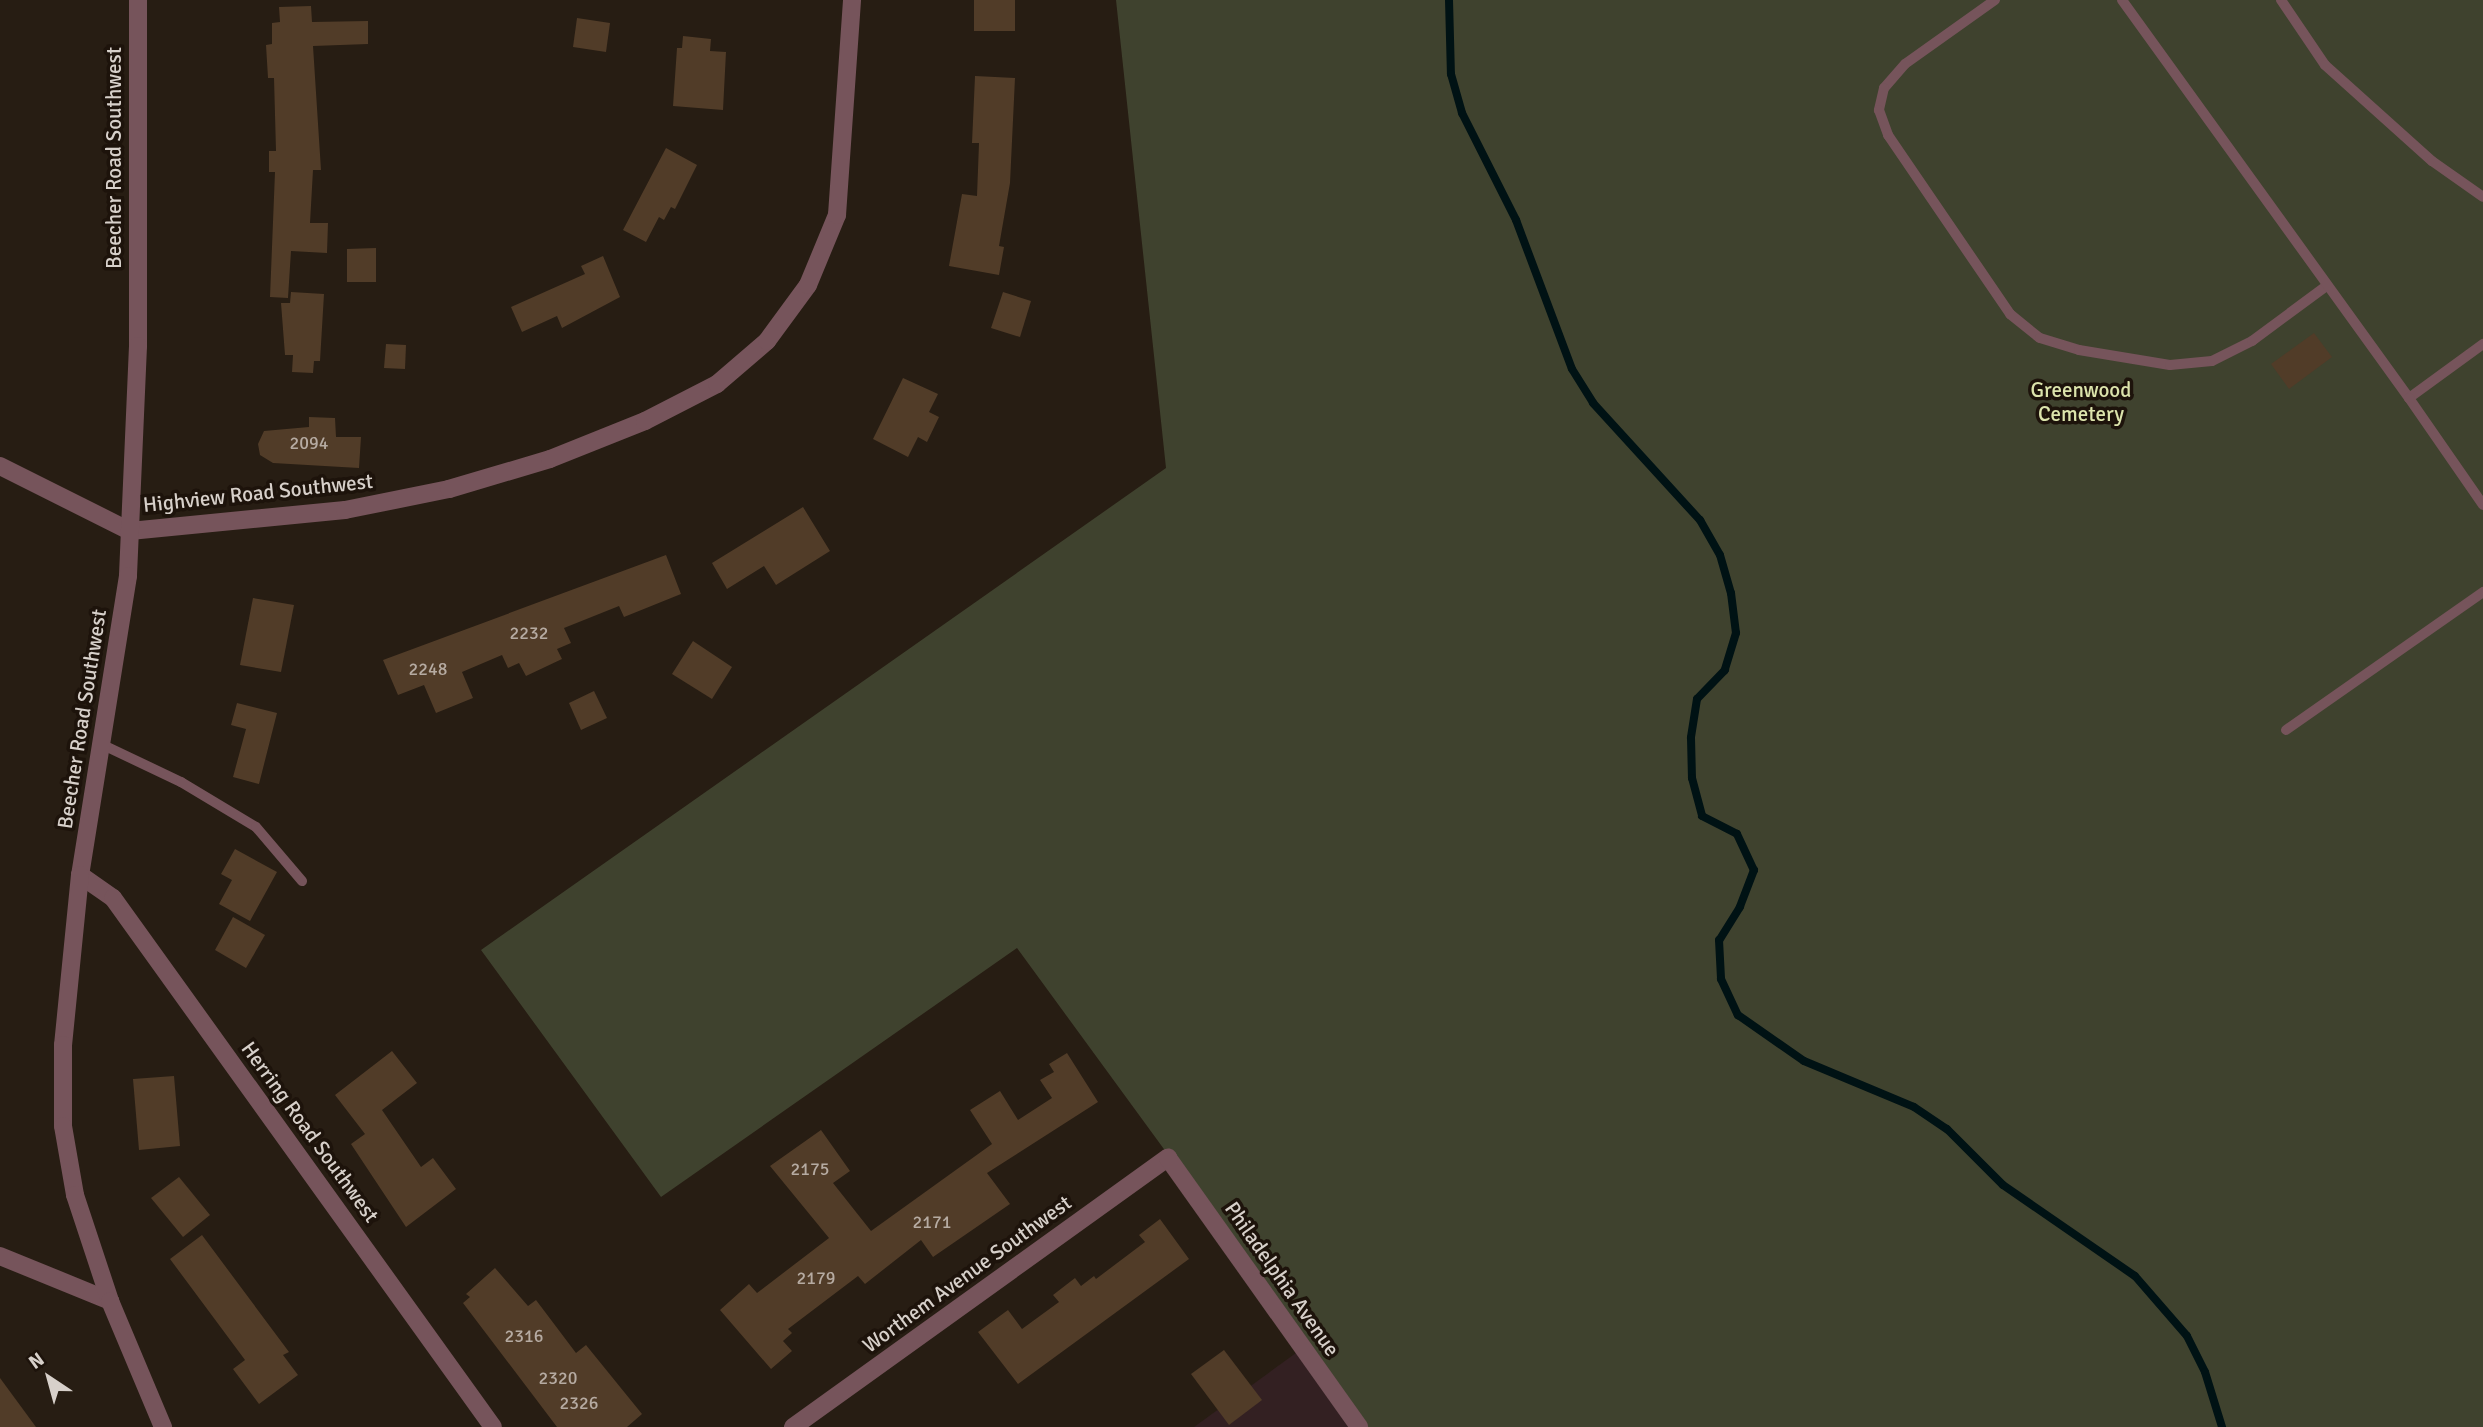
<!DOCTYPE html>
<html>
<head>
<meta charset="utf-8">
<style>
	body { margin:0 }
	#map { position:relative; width:2483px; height:1427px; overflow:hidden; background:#271d13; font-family:Signika,sans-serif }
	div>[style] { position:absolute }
	.commercial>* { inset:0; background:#332022 }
	.green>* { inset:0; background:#3f422e }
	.stream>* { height:8px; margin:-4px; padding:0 4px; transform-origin:4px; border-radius:4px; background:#001214 }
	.building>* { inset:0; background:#513c28 }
	.service>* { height:10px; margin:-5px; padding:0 5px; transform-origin:5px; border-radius:5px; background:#76545b }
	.minor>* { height:18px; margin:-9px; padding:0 9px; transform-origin:9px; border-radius:9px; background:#76545b }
	.tertiary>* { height:18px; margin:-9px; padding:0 9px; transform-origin:9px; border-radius:9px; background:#76545b }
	span { translate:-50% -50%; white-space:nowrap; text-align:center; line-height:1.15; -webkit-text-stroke:7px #1d130b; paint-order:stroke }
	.number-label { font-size:18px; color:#b6aba2 }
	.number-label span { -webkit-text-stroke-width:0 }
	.street-label { font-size:21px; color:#d7d0ca }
	.park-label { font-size:21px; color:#dce4ac }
	.north { position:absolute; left:14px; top:1343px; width:70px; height:70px; -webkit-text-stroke:5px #1d130b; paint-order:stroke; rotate:324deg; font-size:19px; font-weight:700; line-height:28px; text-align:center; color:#d7d0ca }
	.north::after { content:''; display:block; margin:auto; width:24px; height:32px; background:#d7d0ca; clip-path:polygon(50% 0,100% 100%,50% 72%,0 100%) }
</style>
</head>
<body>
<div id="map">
	<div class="commercial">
		<i style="clip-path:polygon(1307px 1345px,1367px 1427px,1194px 1427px)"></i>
	</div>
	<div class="green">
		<i style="clip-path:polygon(1116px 0,2483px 0,2483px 1427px,1367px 1427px,1017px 948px,661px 1197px,481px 950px,1166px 468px)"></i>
	</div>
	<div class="stream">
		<i style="left:1449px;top:0;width:74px;rotate:88.5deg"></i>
		<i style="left:1451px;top:74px;width:41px;rotate:74.2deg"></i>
		<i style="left:1462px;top:113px;width:120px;rotate:63.2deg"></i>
		<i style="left:1516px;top:220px;width:159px;rotate:69.4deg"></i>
		<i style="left:1572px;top:369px;width:40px;rotate:58deg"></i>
		<i style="left:1593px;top:403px;width:159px;rotate:47.6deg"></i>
		<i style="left:1700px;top:520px;width:40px;rotate:60.3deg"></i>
		<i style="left:1720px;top:555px;width:40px;rotate:74deg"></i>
		<i style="left:1731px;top:593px;width:40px;rotate:82.9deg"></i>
		<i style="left:1736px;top:633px;width:39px;rotate:107deg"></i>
		<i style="left:1725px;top:670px;width:40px;rotate:134deg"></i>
		<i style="left:1697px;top:699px;width:39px;rotate:99deg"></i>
		<i style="left:1691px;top:738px;width:40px;rotate:88.6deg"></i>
		<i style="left:1692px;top:778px;width:39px;rotate:75deg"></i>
		<i style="left:1702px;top:816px;width:39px;rotate:27deg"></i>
		<i style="left:1737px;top:834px;width:40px;rotate:65deg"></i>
		<i style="left:1754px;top:870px;width:40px;rotate:111deg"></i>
		<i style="left:1740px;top:907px;width:39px;rotate:122deg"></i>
		<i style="left:1719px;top:940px;width:39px;rotate:87deg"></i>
		<i style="left:1721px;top:979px;width:40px;rotate:65deg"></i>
		<i style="left:1738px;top:1015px;width:80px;rotate:34.9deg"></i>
		<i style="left:1804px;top:1061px;width:119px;rotate:22.7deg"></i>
		<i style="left:1914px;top:1107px;width:40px;rotate:34deg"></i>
		<i style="left:1947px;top:1129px;width:79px;rotate:45deg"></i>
		<i style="left:2003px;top:1185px;width:160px;rotate:34.6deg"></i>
		<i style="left:2135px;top:1276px;width:79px;rotate:49.1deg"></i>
		<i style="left:2187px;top:1336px;width:40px;rotate:63.4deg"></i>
		<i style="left:2205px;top:1372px;width:58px;rotate:72.8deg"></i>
	</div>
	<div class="building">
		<i style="clip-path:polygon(974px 0,1015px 0,1015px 31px,974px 31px)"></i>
		<i style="clip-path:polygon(311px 6px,312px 22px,368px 21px,368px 44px,313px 46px,321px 170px,313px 170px,310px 223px,328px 223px,327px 253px,291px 251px,288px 298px,270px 297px,275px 172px,269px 172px,269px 151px,276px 151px,274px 78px,268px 78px,266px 45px,272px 44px,272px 23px,280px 22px,279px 7px)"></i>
		<i style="clip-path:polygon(577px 18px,610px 23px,606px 52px,573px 47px)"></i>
		<i style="clip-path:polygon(683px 36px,711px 39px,710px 51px,726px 52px,723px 110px,673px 106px,677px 48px,682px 48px)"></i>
		<i style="clip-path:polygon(975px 76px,1015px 78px,1010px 183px,999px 246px,1004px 247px,999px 275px,949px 266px,962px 194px,977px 196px,979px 143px,972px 143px)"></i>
		<i style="clip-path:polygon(666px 148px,697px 165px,675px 209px,671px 207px,664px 220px,659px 217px,646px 242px,623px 230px)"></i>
		<i style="clip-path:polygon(376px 248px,376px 282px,347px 282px,347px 249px)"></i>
		<i style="clip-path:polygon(603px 256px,620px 297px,562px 328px,557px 316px,522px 332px,511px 307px,585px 274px,581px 266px)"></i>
		<i style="clip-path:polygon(291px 292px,324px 294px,320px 361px,314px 361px,313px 373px,292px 372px,293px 355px,285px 355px,281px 303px,290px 303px)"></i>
		<i style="clip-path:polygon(1003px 292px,1031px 301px,1020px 337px,991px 328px)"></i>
		<i style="clip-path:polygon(2314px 333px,2332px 357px,2289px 389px,2271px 364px)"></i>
		<i style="clip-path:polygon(386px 344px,406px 345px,405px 369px,384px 368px)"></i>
		<i style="clip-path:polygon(903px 378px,938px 394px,929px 412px,939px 417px,927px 442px,918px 437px,908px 457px,873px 439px)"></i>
		<i style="clip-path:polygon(309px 417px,335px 418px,336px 437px,361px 437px,359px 468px,273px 463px,260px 455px,258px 444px,264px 431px,309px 427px)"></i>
		<i style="clip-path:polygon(803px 507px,830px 551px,776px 585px,764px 566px,727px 589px,712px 563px)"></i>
		<i style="clip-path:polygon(666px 555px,681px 594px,624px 617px,619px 606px,564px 628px,571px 643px,557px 649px,562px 659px,526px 676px,519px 663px,508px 668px,502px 655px,462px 672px,473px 698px,436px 713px,424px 685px,398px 695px,383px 660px)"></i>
		<i style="clip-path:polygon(253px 598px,294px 605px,281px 672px,240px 665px)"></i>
		<i style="clip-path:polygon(693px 641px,732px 667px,712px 699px,672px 674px)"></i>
		<i style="clip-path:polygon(594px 691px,607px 718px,581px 730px,569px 703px)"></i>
		<i style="clip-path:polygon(237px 703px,277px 713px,259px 784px,233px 777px,246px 729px,231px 725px)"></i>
		<i style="clip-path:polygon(235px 849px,277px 872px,250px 921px,219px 904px,232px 880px,221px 874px)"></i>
		<i style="clip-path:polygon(233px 917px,265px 935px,246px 968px,215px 950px)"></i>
		<i style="clip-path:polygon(392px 1051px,417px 1083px,382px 1110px,421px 1167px,433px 1158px,456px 1189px,406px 1227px,351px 1144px,365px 1134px,335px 1095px)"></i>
		<i style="clip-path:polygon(1067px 1053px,1098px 1102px,987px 1173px,1010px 1204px,933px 1257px,921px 1240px,865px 1284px,858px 1276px,788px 1329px,792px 1333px,783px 1341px,792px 1351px,771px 1369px,720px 1310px,749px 1284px,757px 1293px,829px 1238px,770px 1166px,821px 1130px,850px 1171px,833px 1183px,871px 1231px,992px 1144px,970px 1110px,1000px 1091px,1018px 1120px,1052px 1098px,1040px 1080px,1054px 1072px,1049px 1064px)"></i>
		<i style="clip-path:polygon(174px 1076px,180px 1146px,139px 1150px,133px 1079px)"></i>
		<i style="clip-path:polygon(179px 1177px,210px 1215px,183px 1237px,151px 1198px)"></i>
		<i style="clip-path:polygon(1160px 1219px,1189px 1259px,1018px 1384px,978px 1332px,1008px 1310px,1022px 1329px,1059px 1302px,1053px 1295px,1075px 1278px,1081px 1286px,1094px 1276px,1096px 1279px,1145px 1242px,1139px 1235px)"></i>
		<i style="clip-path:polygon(202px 1235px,289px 1352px,283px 1355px,298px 1375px,259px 1404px,233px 1369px,245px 1360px,170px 1259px)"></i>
		<i style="clip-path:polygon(495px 1268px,528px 1306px,536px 1300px,576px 1353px,586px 1345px,642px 1414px,627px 1427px,557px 1427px,463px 1303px,470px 1297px,466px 1294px)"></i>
		<i style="clip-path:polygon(1224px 1350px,1262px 1400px,1229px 1425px,1191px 1374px)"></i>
		<i style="clip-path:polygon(0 1378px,36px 1427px,0 1427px)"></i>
	</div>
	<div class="service">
		<i style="left:1995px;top:0;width:110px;rotate:144.6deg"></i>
		<i style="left:1905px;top:64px;width:32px;rotate:131deg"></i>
		<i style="left:1884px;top:88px;width:23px;rotate:103deg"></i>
		<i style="left:1879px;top:110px;width:27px;rotate:70deg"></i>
		<i style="left:1888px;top:135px;width:217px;rotate:55.7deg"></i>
		<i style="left:2010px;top:314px;width:38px;rotate:39deg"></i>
		<i style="left:2040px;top:338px;width:41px;rotate:17.1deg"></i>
		<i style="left:2079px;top:350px;width:92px;rotate:9.4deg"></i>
		<i style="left:2170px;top:365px;width:42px;rotate:-5.4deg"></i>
		<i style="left:2212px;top:361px;width:45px;rotate:-26.6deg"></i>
		<i style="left:2252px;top:341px;width:91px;rotate:-36.5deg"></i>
		<i style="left:2122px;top:0;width:491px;rotate:54.2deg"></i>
		<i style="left:2409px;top:398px;width:92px;rotate:-36.1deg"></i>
		<i style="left:2281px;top:0;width:78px;rotate:55.9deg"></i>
		<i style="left:2325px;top:65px;width:144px;rotate:41.9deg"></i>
		<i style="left:2432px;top:161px;width:62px;rotate:35.2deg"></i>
		<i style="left:2409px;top:398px;width:130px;rotate:55.3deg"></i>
		<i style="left:2286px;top:730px;width:241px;rotate:-35deg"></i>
		<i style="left:101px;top:744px;width:89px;rotate:25.4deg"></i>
		<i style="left:181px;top:782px;width:87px;rotate:31deg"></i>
		<i style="left:256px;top:827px;width:71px;rotate:49.6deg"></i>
	</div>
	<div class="minor">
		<i style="left:0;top:466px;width:145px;rotate:26.6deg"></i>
		<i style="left:130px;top:531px;width:216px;rotate:-5.6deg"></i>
		<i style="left:345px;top:510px;width:106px;rotate:-11.4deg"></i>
		<i style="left:449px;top:489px;width:105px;rotate:-16.5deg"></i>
		<i style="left:550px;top:459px;width:102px;rotate:-21.8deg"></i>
		<i style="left:645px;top:421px;width:81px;rotate:-27.2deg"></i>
		<i style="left:717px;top:384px;width:66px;rotate:-40.7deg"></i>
		<i style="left:767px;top:341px;width:69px;rotate:-53.8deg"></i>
		<i style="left:808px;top:285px;width:76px;rotate:-67.5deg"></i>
		<i style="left:837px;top:215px;width:216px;rotate:-86deg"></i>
		<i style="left:80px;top:875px;width:40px;rotate:34.9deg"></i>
		<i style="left:113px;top:898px;width:651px;rotate:54.31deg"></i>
		<i style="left:0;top:1256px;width:119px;rotate:22.2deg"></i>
		<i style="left:793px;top:1427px;width:462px;rotate:-35.7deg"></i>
		<i style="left:1168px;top:1158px;width:330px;rotate:54.6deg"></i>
	</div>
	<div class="tertiary">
		<i style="left:138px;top:0;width:346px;rotate:90deg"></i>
		<i style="left:138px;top:346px;width:230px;rotate:92.5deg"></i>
		<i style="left:128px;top:576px;width:303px;rotate:99.1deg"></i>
		<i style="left:80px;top:875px;width:171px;rotate:95.7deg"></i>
		<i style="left:63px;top:1045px;width:81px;rotate:90deg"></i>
		<i style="left:63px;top:1126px;width:70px;rotate:80.1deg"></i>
		<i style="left:75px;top:1195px;width:112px;rotate:71.7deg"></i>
		<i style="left:110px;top:1301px;width:137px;rotate:67.2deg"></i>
	</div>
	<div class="number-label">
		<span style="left:309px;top:443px">2094</span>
		<span style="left:529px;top:633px">2232</span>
		<span style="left:428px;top:669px">2248</span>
		<span style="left:810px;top:1169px">2175</span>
		<span style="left:932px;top:1222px">2171</span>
		<span style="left:816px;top:1278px">2179</span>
		<span style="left:524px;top:1336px">2316</span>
		<span style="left:558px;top:1378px">2320</span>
		<span style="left:579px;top:1403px">2326</span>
	</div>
	<div class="street-label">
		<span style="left:114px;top:158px;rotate:-90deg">Beecher Road Southwest</span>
		<span style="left:258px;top:493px;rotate:-6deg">Highview Road Southwest</span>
		<span style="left:82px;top:719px;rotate:-81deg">Beecher Road Southwest</span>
		<span style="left:310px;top:1132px;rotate:54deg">Herring Road Southwest</span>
		<span style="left:967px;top:1274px;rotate:-36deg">Worthem Avenue Southwest</span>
		<span style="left:1282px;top:1279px;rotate:55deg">Philadelphia Avenue</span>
	</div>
	<div class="park-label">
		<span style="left:2081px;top:402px">Greenwood<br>Cemetery</span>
	</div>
	<div class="north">N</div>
</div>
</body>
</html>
